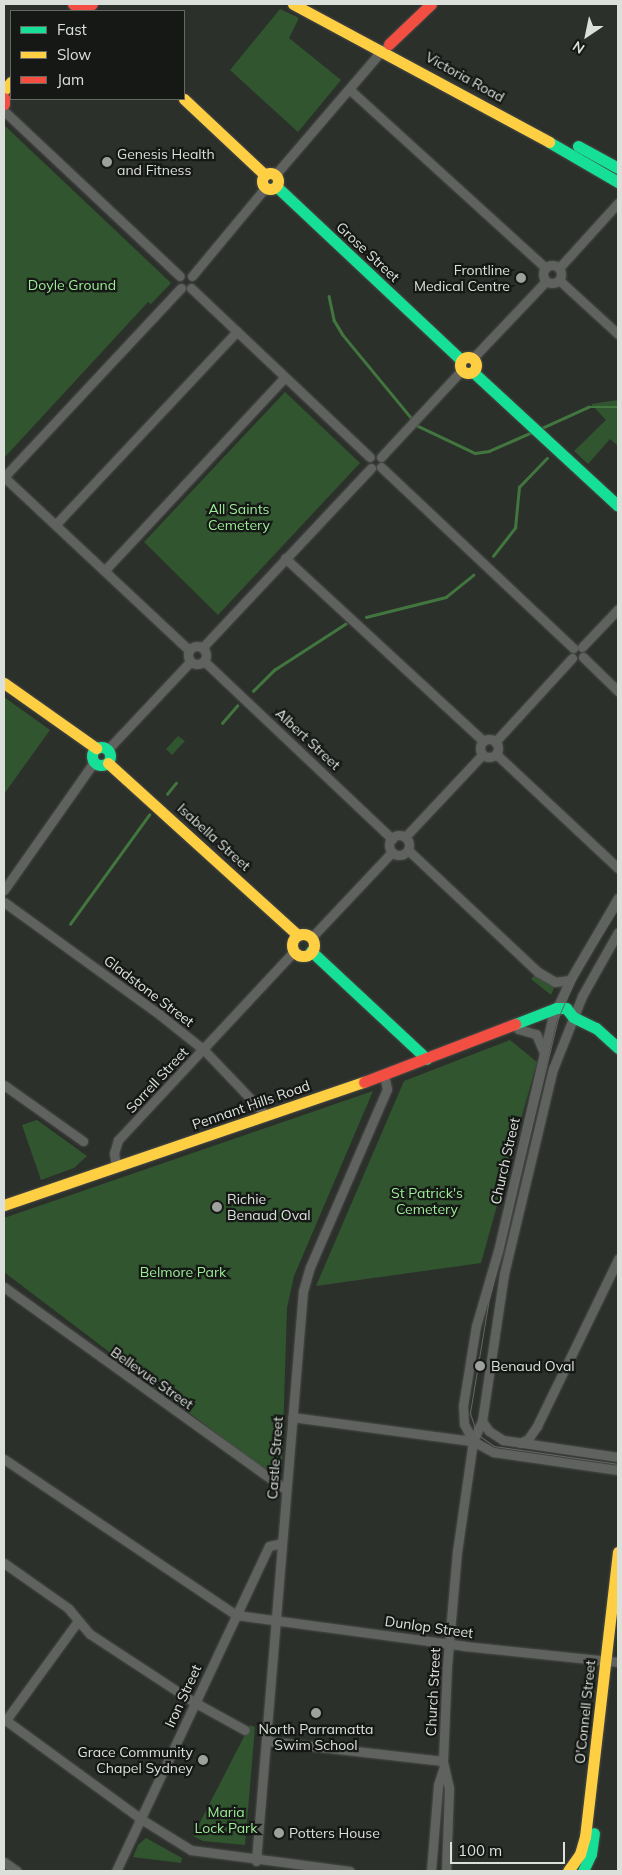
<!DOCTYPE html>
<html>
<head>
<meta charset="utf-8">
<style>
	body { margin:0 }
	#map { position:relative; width:622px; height:1875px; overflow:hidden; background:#2c302b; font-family:Mulish,sans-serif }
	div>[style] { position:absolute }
	.green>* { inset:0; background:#31552f }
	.stream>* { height:2.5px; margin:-1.25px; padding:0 1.25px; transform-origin:1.25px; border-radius:1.25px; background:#42763f }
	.roads { filter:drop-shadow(0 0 1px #494b48) drop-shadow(0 0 1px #494b48) }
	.street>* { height:9px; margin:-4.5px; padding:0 4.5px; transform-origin:4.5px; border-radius:4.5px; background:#606260 }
	.street>.ring { margin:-4.5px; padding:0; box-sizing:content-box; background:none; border:9px solid #606260; border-radius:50% }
	.fast>* { height:11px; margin:-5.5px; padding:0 5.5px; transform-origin:5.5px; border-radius:5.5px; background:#16e098 }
	.fast>.ring { margin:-5.5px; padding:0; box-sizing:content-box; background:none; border:11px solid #16e098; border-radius:50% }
	.slow>* { height:11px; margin:-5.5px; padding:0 5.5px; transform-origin:5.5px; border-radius:5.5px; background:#ffcf43 }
	.slow>.ring { margin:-5.5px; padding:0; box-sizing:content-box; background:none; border:11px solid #ffcf43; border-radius:50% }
	.jam>* { height:11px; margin:-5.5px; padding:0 5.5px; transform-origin:5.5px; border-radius:5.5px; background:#f24e42 }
	.tram>* { height:1px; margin:-0.5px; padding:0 0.5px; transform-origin:0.5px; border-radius:0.5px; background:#646764 }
	.dots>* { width:14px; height:14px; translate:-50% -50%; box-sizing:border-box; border:2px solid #151815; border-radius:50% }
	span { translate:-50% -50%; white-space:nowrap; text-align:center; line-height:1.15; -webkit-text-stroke:4.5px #151815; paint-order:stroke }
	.street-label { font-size:14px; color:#dce0db }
	.poi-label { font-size:14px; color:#dce0db }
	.left { translate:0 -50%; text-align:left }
	.right { translate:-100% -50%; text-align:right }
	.park-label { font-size:14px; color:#9ded98 }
	.frame { position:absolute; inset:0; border:5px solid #dce0db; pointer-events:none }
	.legend { position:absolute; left:10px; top:10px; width:175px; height:90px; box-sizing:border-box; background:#151815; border:1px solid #656864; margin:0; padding:6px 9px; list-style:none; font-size:15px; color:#dce0db }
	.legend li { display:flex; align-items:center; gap:10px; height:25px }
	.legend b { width:25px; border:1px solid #656864 }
	.north { position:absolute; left:562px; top:10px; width:50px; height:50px; -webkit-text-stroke:4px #151815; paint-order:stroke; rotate:214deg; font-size:14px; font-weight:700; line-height:20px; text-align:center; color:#dce0db }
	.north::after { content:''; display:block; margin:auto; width:18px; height:22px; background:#dce0db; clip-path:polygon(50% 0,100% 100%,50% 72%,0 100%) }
	.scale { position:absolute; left:450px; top:1842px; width:115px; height:22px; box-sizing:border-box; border:2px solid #dce0db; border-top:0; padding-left:6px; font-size:15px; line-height:18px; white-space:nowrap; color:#dce0db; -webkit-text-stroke:4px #151815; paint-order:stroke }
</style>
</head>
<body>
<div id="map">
	<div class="green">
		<i style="clip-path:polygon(280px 9px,299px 18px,289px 38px,341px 80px,298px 132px,230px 70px)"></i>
		<i style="clip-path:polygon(4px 125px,171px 283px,151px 304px,148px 302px,4px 458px)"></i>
		<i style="clip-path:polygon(285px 392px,360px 463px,218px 615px,144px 542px)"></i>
		<i style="clip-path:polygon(618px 400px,618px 446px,610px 439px,588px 464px,574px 451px,606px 420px,591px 404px)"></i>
		<i style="clip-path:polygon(4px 697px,50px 730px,4px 794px)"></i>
		<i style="clip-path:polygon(178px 736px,185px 741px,172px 755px,166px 749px)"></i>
		<i style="clip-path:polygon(535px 975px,555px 985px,551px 995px,531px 979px)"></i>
		<i style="clip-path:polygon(510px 1040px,537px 1062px,481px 1263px,316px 1286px,404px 1081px)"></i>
		<i style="clip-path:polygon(373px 1091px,294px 1276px,287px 1308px,282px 1466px,271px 1475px,4px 1272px,4px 1218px)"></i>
		<i style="clip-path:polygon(37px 1120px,87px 1156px,74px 1168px,41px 1180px,22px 1125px)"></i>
		<i style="clip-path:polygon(250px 1725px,255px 1727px,245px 1845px,203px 1841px,193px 1836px)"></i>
		<i style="clip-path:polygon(146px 1838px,182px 1858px,181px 1863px,133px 1857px,138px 1845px)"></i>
	</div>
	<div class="stream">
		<i style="left:329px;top:296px;width:25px;rotate:78deg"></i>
		<i style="left:334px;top:320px;width:17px;rotate:59deg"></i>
		<i style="left:343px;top:335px;width:118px;rotate:50.5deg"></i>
		<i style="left:418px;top:426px;width:63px;rotate:25.3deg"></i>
		<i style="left:475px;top:453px;width:14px;rotate:-8deg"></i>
		<i style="left:489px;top:451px;width:47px;rotate:-23.8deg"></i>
		<i style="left:542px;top:428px;width:51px;rotate:-24.5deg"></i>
		<i style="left:588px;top:407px;width:30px"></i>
		<i style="left:493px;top:556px;width:36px;rotate:-52deg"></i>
		<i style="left:515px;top:528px;width:41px;rotate:-84.4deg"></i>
		<i style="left:519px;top:487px;width:40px;rotate:-46deg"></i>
		<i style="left:366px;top:617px;width:82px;rotate:-14deg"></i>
		<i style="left:446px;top:597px;width:35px;rotate:-39deg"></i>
		<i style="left:253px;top:691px;width:30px;rotate:-45deg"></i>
		<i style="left:274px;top:670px;width:85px;rotate:-32.9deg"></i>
		<i style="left:222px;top:723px;width:23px;rotate:-49deg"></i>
		<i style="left:167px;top:794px;width:14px;rotate:-51deg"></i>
		<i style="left:70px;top:924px;width:135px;rotate:-54.1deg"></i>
	</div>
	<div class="roads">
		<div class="street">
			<i style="left:349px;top:89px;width:266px;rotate:42.3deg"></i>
			<i style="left:4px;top:111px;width:241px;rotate:43.2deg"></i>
			<i style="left:275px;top:175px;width:166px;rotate:-49.4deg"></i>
			<i class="ring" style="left:543px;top:265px;width:9px;height:9px"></i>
			<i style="left:559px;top:268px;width:88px;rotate:-47.8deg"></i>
			<i style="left:192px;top:276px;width:116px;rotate:-50.3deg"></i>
			<i style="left:559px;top:280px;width:80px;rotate:42.5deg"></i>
			<i style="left:191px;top:288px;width:246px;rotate:43.4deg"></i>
			<i style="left:473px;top:358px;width:106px;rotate:-46.5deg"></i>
			<i style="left:381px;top:457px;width:117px;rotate:-47.1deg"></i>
			<i style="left:381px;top:467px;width:264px;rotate:43.3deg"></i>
			<i style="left:4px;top:477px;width:259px;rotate:-46.9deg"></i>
			<i style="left:4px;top:477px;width:253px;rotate:43.1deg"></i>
			<i style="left:57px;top:523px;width:263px;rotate:-46.8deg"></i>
			<i style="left:285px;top:558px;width:270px;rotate:42.7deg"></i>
			<i style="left:105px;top:570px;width:264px;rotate:-47deg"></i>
			<i class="ring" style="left:188px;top:646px;width:9px;height:9px"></i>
			<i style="left:582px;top:647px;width:52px;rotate:-46.5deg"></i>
			<i style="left:202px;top:648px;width:247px;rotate:-46.8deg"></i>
			<i style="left:583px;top:657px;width:49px;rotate:44.2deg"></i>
			<i style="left:204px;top:661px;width:259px;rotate:43.4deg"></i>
			<i class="ring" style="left:480px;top:739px;width:9px;height:9px"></i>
			<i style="left:495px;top:742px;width:114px;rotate:-47.5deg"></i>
			<i style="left:108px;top:749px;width:120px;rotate:-46.7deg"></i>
			<i style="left:496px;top:754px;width:167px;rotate:43.1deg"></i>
			<i class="ring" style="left:389px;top:835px;width:11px;height:11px"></i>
			<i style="left:405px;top:837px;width:112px;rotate:-46.8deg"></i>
			<i style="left:408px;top:850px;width:178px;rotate:43.2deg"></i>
			<i style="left:538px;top:972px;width:20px;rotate:30deg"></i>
			<i style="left:555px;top:982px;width:15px;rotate:-8deg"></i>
			<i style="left:4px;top:890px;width:156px;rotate:-54.9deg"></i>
			<i style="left:4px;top:902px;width:193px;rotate:35.9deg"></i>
			<i style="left:160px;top:1015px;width:56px;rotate:38.5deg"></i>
			<i style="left:204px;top:1050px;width:91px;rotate:46.3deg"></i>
			<i style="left:311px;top:938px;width:118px;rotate:-46.7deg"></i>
			<i style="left:518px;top:1029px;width:19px;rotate:16deg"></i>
			<i style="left:536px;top:1034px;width:21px;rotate:67deg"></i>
			<i style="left:4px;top:1085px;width:97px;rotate:35.3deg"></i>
			<i style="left:116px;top:1167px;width:14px;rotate:-98deg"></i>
			<i style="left:114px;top:1153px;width:14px;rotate:-73deg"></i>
			<i style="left:118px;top:1140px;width:258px;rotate:-47deg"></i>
			<i style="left:4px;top:1287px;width:347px;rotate:35.7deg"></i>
			<i style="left:292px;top:1417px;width:183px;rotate:7.6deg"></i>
			<i style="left:473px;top:1441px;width:23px;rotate:29deg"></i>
			<i style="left:493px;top:1452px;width:126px;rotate:8.2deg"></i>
			<i style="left:482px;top:1421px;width:12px;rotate:55deg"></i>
			<i style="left:489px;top:1431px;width:17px;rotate:33deg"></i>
			<i style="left:503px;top:1440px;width:116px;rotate:8.4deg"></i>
			<i style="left:473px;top:1441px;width:19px;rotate:-118deg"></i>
			<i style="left:464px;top:1424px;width:18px;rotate:-93deg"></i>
			<i style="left:463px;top:1406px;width:81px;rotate:-80.8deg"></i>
			<i style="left:476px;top:1326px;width:78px;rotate:-73.7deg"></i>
			<i style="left:498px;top:1251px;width:238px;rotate:-76.9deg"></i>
			<i style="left:552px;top:1019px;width:43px;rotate:-65.2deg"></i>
			<i style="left:570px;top:980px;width:95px;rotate:-59.7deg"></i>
			<i style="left:520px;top:1443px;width:9px;rotate:-27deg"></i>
			<i style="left:528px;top:1439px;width:16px;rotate:-55deg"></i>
			<i style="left:537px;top:1426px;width:186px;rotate:-64.1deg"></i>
			<i style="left:4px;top:1459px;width:280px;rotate:33.9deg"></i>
			<i style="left:236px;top:1615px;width:230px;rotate:7.7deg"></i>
			<i style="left:464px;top:1646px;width:155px;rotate:5.9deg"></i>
			<i style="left:4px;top:1563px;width:78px;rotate:35.1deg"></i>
			<i style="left:68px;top:1608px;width:34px;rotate:50deg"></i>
			<i style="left:90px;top:1634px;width:124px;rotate:33.2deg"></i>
			<i style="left:194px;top:1702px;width:58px;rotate:28.8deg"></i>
			<i style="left:4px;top:1719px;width:170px;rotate:36.1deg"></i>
			<i style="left:141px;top:1819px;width:59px;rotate:31.8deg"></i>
			<i style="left:191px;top:1850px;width:160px;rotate:7.5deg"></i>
			<i style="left:6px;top:1720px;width:122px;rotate:-54deg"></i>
			<i style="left:267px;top:1741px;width:177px;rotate:6.5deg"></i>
			<i style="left:256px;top:1861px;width:572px;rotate:-85.29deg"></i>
			<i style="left:303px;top:1291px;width:25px;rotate:-74deg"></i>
			<i style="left:310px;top:1267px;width:194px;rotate:-66.6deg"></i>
			<i style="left:387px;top:1089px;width:14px;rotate:-102deg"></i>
			<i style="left:4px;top:1862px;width:16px;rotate:35deg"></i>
			<i style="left:116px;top:1871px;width:359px;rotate:-64.8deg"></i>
			<i style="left:269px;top:1546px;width:13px;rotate:-13deg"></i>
			<i style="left:431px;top:1871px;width:86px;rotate:-85.3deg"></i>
			<i style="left:438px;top:1785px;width:20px;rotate:-72deg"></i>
			<i style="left:446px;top:1871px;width:83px;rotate:-87.9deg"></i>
			<i style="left:449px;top:1788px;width:28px;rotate:-103deg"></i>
			<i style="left:443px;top:1761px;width:95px;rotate:-87.6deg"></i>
			<i style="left:447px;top:1666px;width:114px;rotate:-85deg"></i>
			<i style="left:457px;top:1552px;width:112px;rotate:-81.8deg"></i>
			<i style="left:473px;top:1441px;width:22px;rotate:-66deg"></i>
			<i style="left:482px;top:1421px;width:149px;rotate:-81.5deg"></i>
			<i style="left:504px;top:1274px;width:211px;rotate:-76.6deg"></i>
			<i style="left:553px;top:1069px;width:79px;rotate:-68.3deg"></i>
			<i style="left:582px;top:996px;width:73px;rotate:-60.6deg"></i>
		</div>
		<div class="fast">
			<i style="left:549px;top:142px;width:80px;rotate:30.1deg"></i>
			<i style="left:578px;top:146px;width:46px;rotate:28.8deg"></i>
			<i style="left:276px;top:186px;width:254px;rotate:43.2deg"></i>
			<i style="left:473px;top:372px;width:197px;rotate:42.7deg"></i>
			<i class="ring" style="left:92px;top:747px;width:7px;height:7px"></i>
			<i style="left:311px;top:951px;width:158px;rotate:43deg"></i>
			<i style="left:515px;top:1024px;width:44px;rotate:-21.3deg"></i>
			<i style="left:556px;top:1008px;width:10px"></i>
			<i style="left:566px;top:1008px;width:11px;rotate:52deg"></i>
			<i style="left:573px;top:1017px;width:25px;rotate:26deg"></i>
			<i style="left:596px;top:1028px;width:30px;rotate:42deg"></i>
			<i style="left:583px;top:1871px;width:19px;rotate:-65deg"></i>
			<i style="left:591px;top:1854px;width:21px;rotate:-82deg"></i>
		</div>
		<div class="slow">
			<i style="left:293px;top:4px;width:291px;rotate:28.3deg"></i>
			<i style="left:4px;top:90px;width:11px;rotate:-49deg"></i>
			<i style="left:184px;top:99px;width:111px;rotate:43.2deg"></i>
			<i class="ring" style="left:262px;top:173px;width:5px;height:5px"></i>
			<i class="ring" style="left:460px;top:357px;width:5px;height:5px"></i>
			<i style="left:4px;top:683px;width:113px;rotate:35.2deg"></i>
			<i style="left:108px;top:763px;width:256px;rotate:42.2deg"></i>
			<i class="ring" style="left:292px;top:934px;width:11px;height:11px"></i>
			<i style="left:4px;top:1205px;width:380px;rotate:-18.9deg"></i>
			<i style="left:568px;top:1871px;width:21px;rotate:-55deg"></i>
			<i style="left:580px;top:1854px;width:18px;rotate:-74deg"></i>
			<i style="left:585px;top:1837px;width:287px;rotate:-83.4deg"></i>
		</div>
		<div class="jam">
			<i style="left:73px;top:4px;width:11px;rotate:38deg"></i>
			<i style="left:82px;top:11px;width:12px;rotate:-35deg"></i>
			<i style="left:389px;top:44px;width:58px;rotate:-43.6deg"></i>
			<i style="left:4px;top:98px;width:6px;rotate:90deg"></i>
			<i style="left:364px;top:1082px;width:162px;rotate:-21deg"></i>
		</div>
	</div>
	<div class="tram">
		<i style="left:618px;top:908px;width:75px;rotate:122deg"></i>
		<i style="left:578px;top:972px;width:50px;rotate:113.5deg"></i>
		<i style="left:558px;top:1018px;width:288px;rotate:103.8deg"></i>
		<i style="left:489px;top:1298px;width:117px;rotate:99.4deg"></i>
		<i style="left:470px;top:1413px;width:22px;rotate:72deg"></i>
		<i style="left:477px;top:1434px;width:21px;rotate:35deg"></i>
		<i style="left:494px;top:1446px;width:125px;rotate:8.3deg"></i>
	</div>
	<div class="dots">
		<i style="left:107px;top:162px;background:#9ea29d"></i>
		<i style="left:521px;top:278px;background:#9ea29d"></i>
		<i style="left:217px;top:1207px;background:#9ea29d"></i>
		<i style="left:480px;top:1366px;background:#9ea29d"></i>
		<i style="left:316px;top:1713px;background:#9ea29d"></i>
		<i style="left:203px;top:1760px;background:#9ea29d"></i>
		<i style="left:279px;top:1833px;background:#9ea29d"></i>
	</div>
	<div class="street-label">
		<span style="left:465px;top:77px;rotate:29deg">Victoria Road</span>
		<span style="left:368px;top:252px;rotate:43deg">Grose Street</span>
		<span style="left:308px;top:739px;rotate:43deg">Albert Street</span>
		<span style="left:214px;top:837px;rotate:42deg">Isabella Street</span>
		<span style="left:149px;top:991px;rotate:37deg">Gladstone Street</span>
		<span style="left:157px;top:1080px;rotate:-47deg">Sorrell Street</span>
		<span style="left:251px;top:1105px;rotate:-19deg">Pennant Hills Road</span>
		<span style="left:505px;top:1161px;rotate:-77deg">Church Street</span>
		<span style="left:152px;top:1378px;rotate:35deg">Bellevue Street</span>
		<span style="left:275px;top:1458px;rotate:-86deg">Castle Street</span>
		<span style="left:429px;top:1627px;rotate:8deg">Dunlop Street</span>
		<span style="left:433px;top:1692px;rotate:-87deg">Church Street</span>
		<span style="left:183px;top:1696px;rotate:-65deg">Iron Street</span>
		<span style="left:585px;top:1712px;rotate:-84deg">O'Connell Street</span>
	</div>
	<div class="poi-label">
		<span class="left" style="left:117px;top:162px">Genesis Health<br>and Fitness</span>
		<span class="right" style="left:510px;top:278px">Frontline<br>Medical Centre</span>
		<span class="left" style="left:227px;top:1207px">Richie<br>Benaud Oval</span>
		<span class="left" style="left:491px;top:1366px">Benaud Oval</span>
		<span style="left:316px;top:1737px">North Parramatta<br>Swim School</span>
		<span class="right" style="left:193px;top:1760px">Grace Community<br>Chapel Sydney</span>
		<span class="left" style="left:289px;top:1833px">Potters House</span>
	</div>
	<div class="park-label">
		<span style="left:72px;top:285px">Doyle Ground</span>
		<span style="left:239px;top:517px">All Saints<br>Cemetery</span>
		<span style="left:427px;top:1201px">St Patrick's<br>Cemetery</span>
		<span style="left:183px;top:1272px">Belmore Park</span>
		<span style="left:226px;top:1820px">Maria<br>Lock Park</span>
	</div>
	<div class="frame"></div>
	<ul class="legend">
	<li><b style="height:6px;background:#16e098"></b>Fast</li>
	<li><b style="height:6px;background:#ffcf43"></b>Slow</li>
	<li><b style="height:6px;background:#f24e42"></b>Jam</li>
	</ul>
	<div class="north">N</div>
	<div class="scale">100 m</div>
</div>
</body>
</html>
